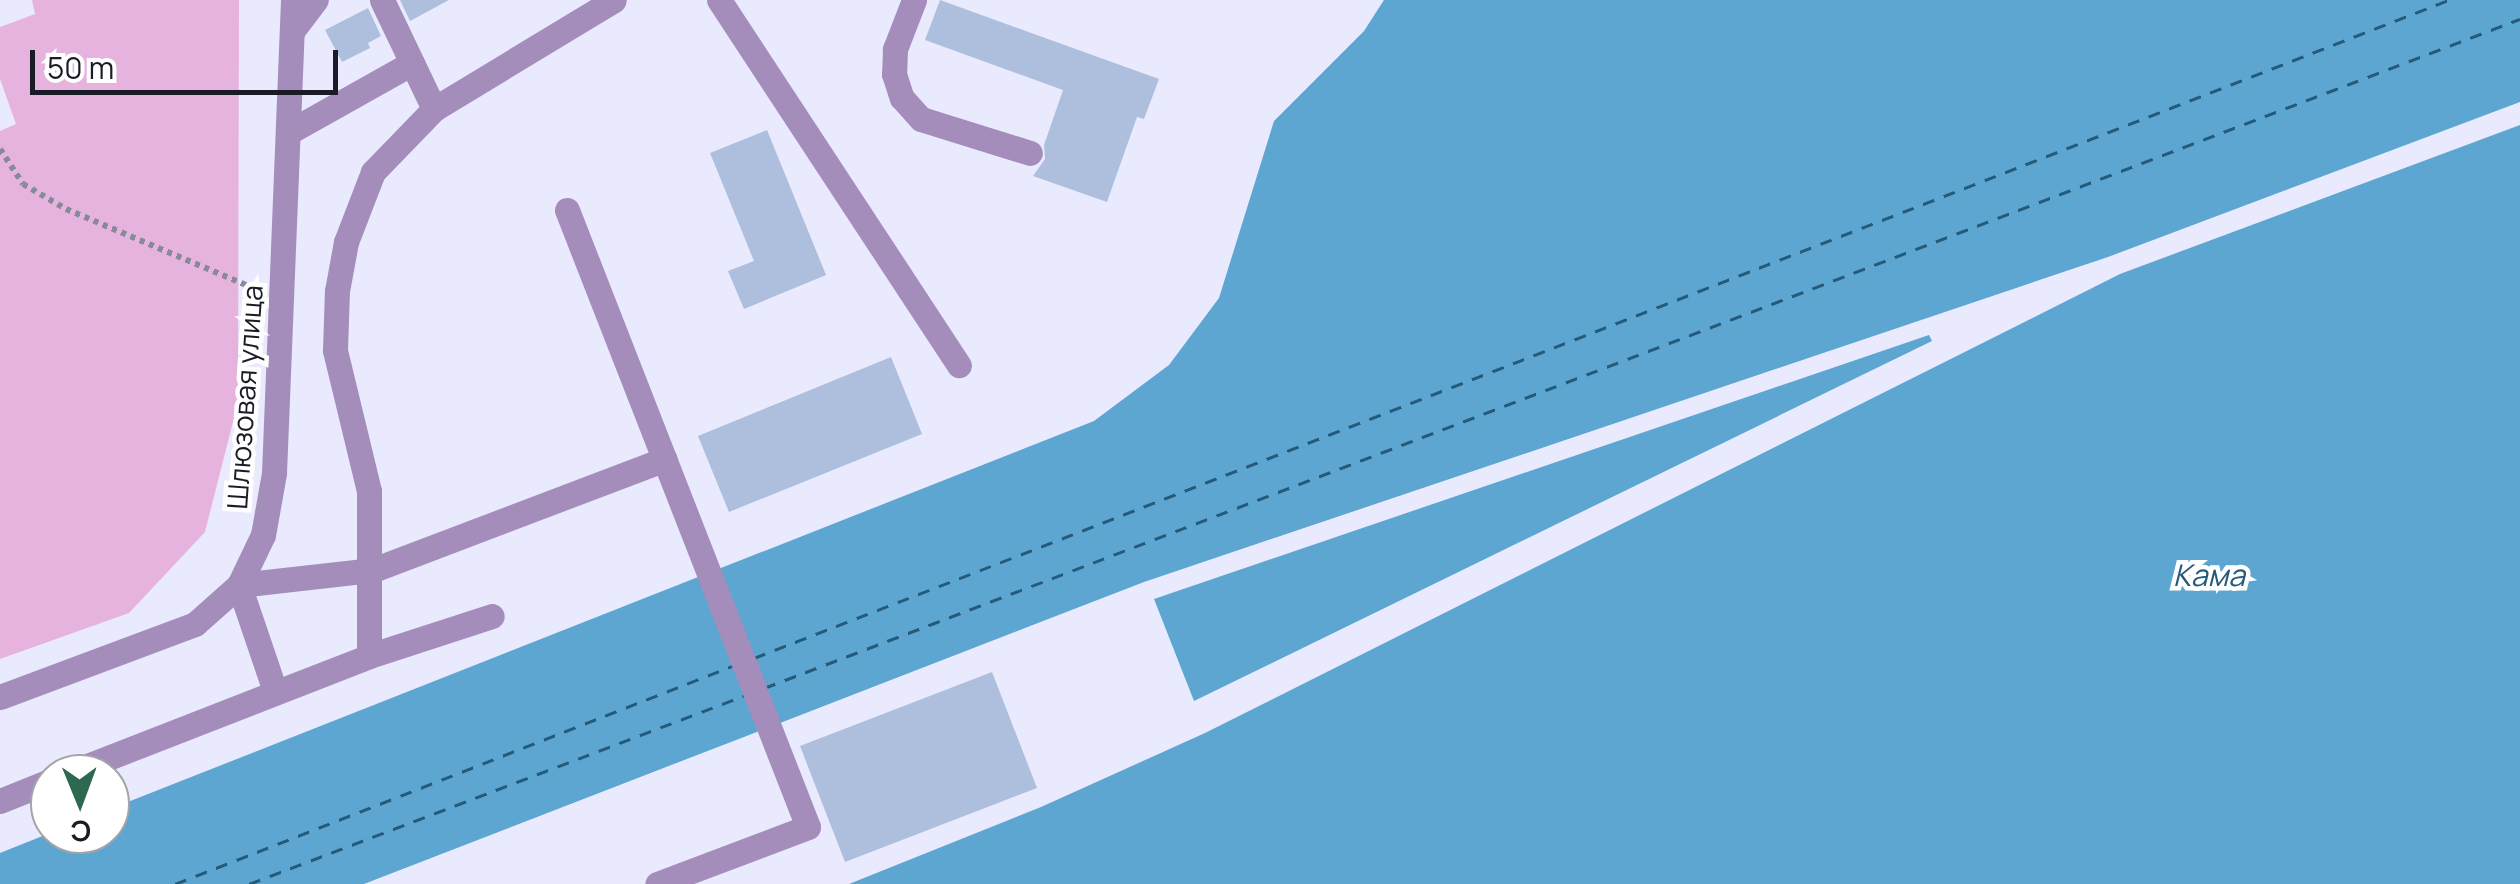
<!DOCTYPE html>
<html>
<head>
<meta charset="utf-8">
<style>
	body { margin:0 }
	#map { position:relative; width:2520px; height:884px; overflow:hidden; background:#e9eafe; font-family:Manrope,sans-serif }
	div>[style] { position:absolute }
	.green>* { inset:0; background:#e6b3de }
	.water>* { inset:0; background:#5da6d2 }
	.ferry>* { height:2.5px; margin-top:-1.25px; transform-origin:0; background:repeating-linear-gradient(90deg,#245b7a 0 12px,transparent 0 22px) }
	.building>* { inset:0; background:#adbfdc }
	.path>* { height:6px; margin-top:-3px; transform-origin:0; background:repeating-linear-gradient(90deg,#888999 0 5px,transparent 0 10px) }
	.minor>* { height:25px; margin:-12.5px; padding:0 12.5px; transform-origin:12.5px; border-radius:12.5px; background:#a48dba }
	span { translate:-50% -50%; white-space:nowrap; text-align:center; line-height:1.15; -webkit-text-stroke:9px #fff; paint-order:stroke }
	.street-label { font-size:28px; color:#1b1b27 }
	.water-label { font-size:30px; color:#245b7a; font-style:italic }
	.north { position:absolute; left:30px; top:754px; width:100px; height:100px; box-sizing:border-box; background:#fff; border:2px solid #a4a4a9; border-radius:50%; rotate:179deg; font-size:28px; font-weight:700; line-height:40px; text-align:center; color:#1b1b27 }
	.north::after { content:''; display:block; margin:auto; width:35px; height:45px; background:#2d6851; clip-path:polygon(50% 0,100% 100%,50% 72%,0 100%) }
	.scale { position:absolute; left:30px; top:50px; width:308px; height:45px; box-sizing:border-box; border:5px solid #1b1b27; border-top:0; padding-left:12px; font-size:30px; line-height:35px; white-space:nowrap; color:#1b1b27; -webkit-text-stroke:8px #fff; paint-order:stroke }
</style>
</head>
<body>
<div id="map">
	<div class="green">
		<i style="clip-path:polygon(32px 0,239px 0,238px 402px,205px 532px,129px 613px,0 659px,0 131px,16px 124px,0 79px,0 27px,35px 14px)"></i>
	</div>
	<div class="water">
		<i style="clip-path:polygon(1384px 0,2520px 0,2520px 102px,2108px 257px,1144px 582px,364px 884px,0 884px,0 853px,50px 833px,110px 834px,110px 809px,1094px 421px,1169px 365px,1219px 298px,1274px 121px,1364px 31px)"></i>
		<i style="clip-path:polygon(2520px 125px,2520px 884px,849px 884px,1041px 807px,1205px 733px,2120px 274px)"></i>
		<i style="clip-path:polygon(1929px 335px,1932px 341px,1194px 701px,1154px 599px)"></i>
	</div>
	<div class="ferry">
		<i style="left:754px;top:658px;width:1818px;rotate:-21.22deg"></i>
		<i style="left:764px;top:688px;width:1879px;rotate:-20.86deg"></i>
		<i style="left:175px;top:884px;width:598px;rotate:-21.37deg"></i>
		<i style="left:249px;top:884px;width:529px;rotate:-20.84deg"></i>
	</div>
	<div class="building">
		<i style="clip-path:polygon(400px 0,449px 0,410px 21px)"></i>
		<i style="clip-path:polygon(940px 0,1159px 79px,1144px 119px,1137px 117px,1107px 202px,1033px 176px,1045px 159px,1044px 145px,1063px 90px,925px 40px)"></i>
		<i style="clip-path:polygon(368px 8px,381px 36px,368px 43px,370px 48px,342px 62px,325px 30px)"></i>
		<i style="clip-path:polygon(767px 130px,826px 275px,744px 309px,728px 271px,754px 261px,710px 153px)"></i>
		<i style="clip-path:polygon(891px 357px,922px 434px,729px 512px,698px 436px)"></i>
		<i style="clip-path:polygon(992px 672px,1037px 788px,845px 862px,800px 746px)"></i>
	</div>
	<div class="path">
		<i style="left:0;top:149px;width:42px;rotate:56.7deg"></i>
		<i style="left:23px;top:184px;width:50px;rotate:30.2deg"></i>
		<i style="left:66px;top:209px;width:198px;rotate:22.9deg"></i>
	</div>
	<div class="minor">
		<i style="left:382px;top:0;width:121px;rotate:64.5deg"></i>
		<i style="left:719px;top:0;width:437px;rotate:56.7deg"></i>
		<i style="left:914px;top:0;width:53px;rotate:111.2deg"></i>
		<i style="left:895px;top:49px;width:25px;rotate:92deg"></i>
		<i style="left:894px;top:74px;width:25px;rotate:72deg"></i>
		<i style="left:902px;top:98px;width:28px;rotate:48deg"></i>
		<i style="left:921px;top:119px;width:114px;rotate:17.3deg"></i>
		<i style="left:293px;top:30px;width:38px;rotate:-53deg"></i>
		<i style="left:289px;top:132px;width:141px;rotate:-29.3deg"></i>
		<i style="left:567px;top:210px;width:662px;rotate:68.66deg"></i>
		<i style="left:808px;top:827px;width:161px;rotate:159.3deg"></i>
		<i style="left:369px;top:656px;width:165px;rotate:-90deg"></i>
		<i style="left:369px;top:491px;width:145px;rotate:-103.6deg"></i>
		<i style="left:335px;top:350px;width:59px;rotate:-88.1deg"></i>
		<i style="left:337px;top:291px;width:50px;rotate:-79.6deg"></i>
		<i style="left:346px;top:242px;width:75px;rotate:-68.9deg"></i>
		<i style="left:373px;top:172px;width:88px;rotate:-45.9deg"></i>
		<i style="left:434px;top:109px;width:210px;rotate:-31.2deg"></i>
		<i style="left:275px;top:691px;width:112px;rotate:-108.8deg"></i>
		<i style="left:239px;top:585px;width:135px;rotate:-6.4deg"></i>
		<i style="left:373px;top:570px;width:312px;rotate:-20.8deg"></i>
		<i style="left:0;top:697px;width:208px;rotate:-20.5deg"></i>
		<i style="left:195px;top:624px;width:59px;rotate:-41.6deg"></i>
		<i style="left:239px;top:585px;width:55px;rotate:-64.4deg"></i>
		<i style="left:263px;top:535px;width:63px;rotate:-79.9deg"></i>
		<i style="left:274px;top:473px;width:473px;rotate:-87.7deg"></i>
		<i style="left:67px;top:774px;width:324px;rotate:-21.3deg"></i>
		<i style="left:369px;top:656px;width:129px;rotate:-18deg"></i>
		<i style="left:0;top:801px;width:54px;rotate:-21.8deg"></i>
	</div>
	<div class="street-label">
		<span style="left:244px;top:397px;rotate:-86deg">Шлюзовая улица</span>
	</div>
	<div class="water-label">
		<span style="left:2209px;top:575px">Кама</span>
	</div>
	<div class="north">С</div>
	<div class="scale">50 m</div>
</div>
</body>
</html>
